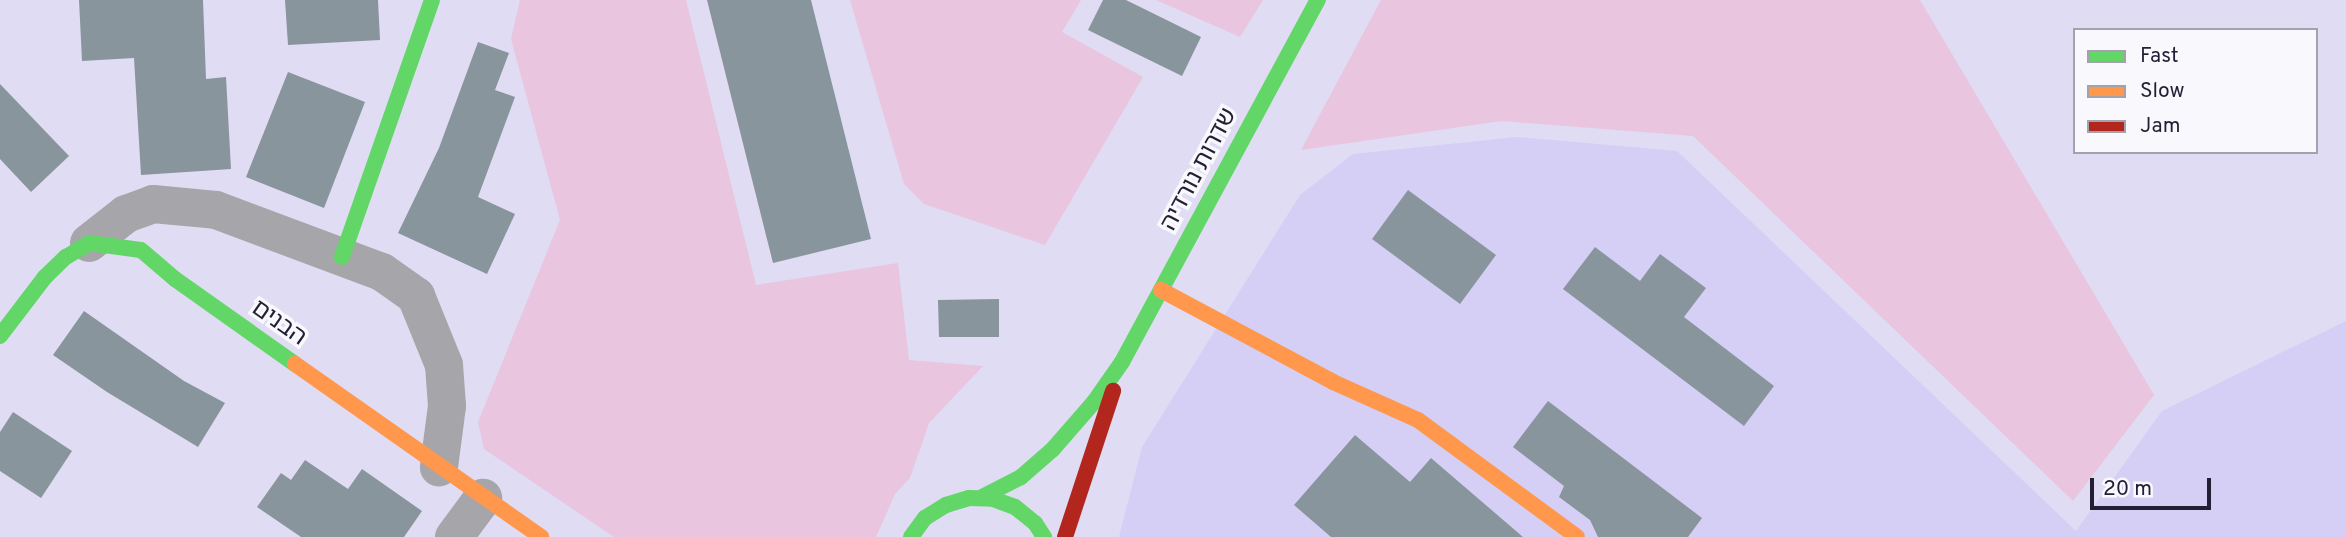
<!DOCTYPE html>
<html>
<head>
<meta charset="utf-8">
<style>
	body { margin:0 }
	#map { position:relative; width:2346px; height:537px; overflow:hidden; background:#dfdcf4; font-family:Overpass,"Noto Sans Hebrew",sans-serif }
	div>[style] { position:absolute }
	.built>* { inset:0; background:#d5cff6 }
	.green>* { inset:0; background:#e9c5df }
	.building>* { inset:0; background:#89959c }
	.street>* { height:38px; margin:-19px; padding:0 19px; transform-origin:19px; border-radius:19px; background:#a6a5a9 }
	.fast>* { height:16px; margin:-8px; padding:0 8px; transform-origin:8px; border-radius:8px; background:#63d668 }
	.slow>* { height:16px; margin:-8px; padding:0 8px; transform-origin:8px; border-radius:8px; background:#ff974d }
	.jam>* { height:16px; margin:-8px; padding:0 8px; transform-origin:8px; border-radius:8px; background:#b3261e }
	span { translate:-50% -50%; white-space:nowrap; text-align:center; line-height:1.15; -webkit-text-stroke:7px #f8f8fd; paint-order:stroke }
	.street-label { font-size:24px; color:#221e33 }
	.legend { position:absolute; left:2073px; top:28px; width:245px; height:126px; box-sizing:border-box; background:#f8f8fd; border:2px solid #a2a1ac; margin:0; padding:9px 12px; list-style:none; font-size:21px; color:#221e33 }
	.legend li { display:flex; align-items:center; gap:14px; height:35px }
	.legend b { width:35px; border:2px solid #a2a1ac }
	.scale { position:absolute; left:2090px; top:478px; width:121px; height:32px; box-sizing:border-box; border:4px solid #221e33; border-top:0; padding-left:9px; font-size:21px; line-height:24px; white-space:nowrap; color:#221e33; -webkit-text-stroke:5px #f8f8fd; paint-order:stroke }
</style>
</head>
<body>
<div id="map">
	<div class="built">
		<i style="clip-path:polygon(1517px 137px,1677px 151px,2076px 531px,2162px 411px,2346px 321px,2346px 537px,1119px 537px,1142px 447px,1300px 195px,1353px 154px)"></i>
	</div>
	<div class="green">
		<i style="clip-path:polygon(520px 0,686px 0,756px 285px,898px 263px,909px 360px,983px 366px,929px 423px,910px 478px,895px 494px,876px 537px,614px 537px,484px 449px,478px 422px,560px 220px,511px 39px)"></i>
		<i style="clip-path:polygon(850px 0,1081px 0,1062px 32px,1143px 77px,1045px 245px,924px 204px,904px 184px)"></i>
		<i style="clip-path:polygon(1156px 0,1263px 0,1240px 37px)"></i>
		<i style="clip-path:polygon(1381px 0,1920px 0,2154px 395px,2073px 501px,1693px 136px,1501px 121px,1301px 150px)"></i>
	</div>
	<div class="building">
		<i style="clip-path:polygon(79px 0,203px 0,206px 79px,226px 77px,231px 169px,141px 175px,134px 58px,82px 61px)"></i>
		<i style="clip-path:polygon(285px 0,378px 0,380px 40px,288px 45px)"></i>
		<i style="clip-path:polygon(707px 0,811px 0,871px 239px,773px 263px)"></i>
		<i style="clip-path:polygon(1103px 0,1126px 0,1201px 37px,1182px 76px,1088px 30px)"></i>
		<i style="clip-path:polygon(478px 42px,509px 53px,495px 90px,515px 97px,478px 197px,515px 214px,487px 274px,398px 233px,439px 148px)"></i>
		<i style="clip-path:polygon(288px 72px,365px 102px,324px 208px,246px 177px)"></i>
		<i style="clip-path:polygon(0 84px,69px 156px,31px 192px,0 159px)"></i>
		<i style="clip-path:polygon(1408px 190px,1496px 255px,1460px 304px,1372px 239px)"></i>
		<i style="clip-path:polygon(1595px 247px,1640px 281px,1660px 254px,1706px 288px,1684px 317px,1774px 386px,1744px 426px,1563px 289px)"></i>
		<i style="clip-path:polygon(999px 299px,999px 337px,939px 337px,938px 300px)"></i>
		<i style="clip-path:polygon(84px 311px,184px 381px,225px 403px,198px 447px,107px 392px,53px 355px)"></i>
		<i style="clip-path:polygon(1548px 401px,1702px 518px,1688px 537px,1598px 537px,1590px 520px,1559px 497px,1564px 486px,1513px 447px)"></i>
		<i style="clip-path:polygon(13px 412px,72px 451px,41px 498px,0 471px,0 432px)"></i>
		<i style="clip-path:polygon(1355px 435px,1410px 482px,1431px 458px,1523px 537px,1331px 537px,1294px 505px)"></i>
		<i style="clip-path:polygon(305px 460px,348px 489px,362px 469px,422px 511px,404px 537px,301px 537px,257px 507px,281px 473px,291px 480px)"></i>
	</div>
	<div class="street">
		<i style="left:89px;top:243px;width:47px;rotate:-38.1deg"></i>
		<i style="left:126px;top:214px;width:29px;rotate:-20deg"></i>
		<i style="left:153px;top:204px;width:63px;rotate:5.4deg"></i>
		<i style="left:216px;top:210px;width:177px;rotate:20.5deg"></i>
		<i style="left:382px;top:272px;width:42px;rotate:35.2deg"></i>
		<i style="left:416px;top:296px;width:74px;rotate:67.9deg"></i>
		<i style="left:444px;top:365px;width:41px;rotate:85.8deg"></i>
		<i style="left:447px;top:406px;width:62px;rotate:97.5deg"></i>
		<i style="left:454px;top:537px;width:49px;rotate:-53.4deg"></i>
	</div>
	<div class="fast">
		<i style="left:342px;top:257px;width:272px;rotate:-70.7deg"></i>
		<i style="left:0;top:336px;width:74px;rotate:-52.7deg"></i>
		<i style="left:45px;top:277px;width:29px;rotate:-44deg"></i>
		<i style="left:66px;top:257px;width:27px;rotate:-31deg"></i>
		<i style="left:89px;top:243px;width:52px;rotate:7.7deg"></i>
		<i style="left:141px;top:250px;width:45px;rotate:40.5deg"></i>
		<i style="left:175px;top:279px;width:147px;rotate:35.3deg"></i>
		<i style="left:980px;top:498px;width:46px;rotate:-27.1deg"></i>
		<i style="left:1021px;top:477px;width:43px;rotate:-41.2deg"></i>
		<i style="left:1053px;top:449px;width:62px;rotate:-48.9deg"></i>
		<i style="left:1094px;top:402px;width:49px;rotate:-55deg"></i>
		<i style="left:1122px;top:362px;width:412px;rotate:-61.6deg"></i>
		<i style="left:911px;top:537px;width:24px;rotate:-54deg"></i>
		<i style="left:925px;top:518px;width:25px;rotate:-32deg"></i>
		<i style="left:946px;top:505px;width:24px;rotate:-17deg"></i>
		<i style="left:969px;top:498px;width:24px;rotate:2deg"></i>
		<i style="left:993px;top:499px;width:23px;rotate:20deg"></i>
		<i style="left:1015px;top:507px;width:26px;rotate:39deg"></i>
		<i style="left:1035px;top:523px;width:17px;rotate:57deg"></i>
	</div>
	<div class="slow">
		<i style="left:1161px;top:290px;width:195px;rotate:28.1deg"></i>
		<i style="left:1333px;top:382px;width:93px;rotate:24.1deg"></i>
		<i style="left:1418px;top:420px;width:197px;rotate:36.3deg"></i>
		<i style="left:295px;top:364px;width:301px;rotate:35.1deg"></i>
	</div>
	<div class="jam">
		<i style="left:1065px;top:537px;width:154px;rotate:-71.8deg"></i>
	</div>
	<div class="street-label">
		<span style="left:1200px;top:170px;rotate:-62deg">שדרות נורדיה</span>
		<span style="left:278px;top:324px;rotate:35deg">הבנים</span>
	</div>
	<ul class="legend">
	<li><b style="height:9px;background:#63d668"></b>Fast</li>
	<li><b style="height:9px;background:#ff974d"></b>Slow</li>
	<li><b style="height:9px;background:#b3261e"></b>Jam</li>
	</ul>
	<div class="scale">20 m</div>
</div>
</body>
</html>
